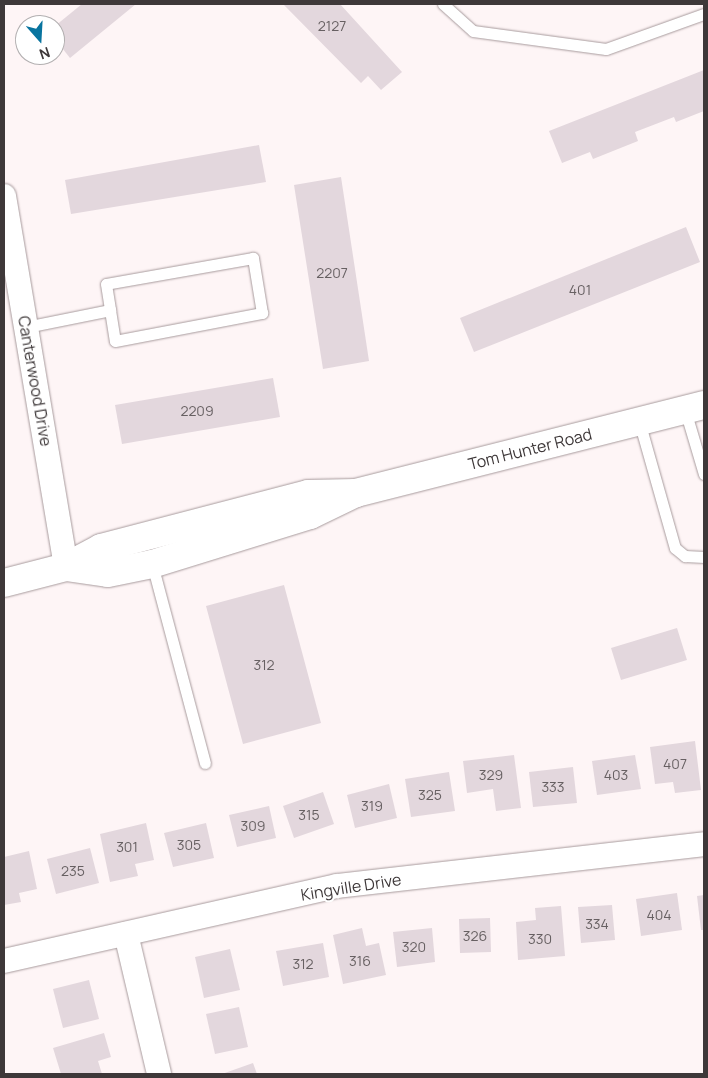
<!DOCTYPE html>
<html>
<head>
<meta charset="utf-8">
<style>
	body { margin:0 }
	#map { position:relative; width:708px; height:1078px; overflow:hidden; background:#fef5f6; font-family:Manrope,sans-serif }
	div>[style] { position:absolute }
	.building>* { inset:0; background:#e3d7dd }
	.roads { filter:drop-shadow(0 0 1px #a89b9d) drop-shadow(0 0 1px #a89b9d) }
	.lane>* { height:11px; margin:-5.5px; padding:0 5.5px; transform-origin:5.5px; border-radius:5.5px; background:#fff }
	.street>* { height:24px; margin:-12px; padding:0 12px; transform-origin:12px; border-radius:12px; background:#fff }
	.secondary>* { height:28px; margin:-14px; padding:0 14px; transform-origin:14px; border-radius:14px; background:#fff }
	span { translate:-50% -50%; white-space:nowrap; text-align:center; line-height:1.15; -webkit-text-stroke:4px #fff; paint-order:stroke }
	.number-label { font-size:14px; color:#676062 }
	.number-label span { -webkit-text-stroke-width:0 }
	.street-label { font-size:16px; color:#3e3839 }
	.frame { position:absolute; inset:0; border:5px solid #3e3839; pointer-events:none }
	.north { position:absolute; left:15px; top:15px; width:50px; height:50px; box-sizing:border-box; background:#fff; border:1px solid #b2afb0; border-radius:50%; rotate:161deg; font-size:14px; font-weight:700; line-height:20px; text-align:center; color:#3e3839 }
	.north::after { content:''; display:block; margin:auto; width:18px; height:22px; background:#09749f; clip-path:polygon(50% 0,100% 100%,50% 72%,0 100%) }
</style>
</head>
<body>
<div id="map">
	<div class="building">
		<i style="clip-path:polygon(82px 4px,136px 4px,70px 58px,55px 39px,55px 26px)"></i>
		<i style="clip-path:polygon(283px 4px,340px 4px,402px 72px,381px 90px,368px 76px,361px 83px)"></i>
		<i style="clip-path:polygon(704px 70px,704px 111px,676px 122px,674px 117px,635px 132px,638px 141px,593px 159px,590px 152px,562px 163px,549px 131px)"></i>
		<i style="clip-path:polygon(259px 145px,266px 182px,71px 214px,65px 180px)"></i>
		<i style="clip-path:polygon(341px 177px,369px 361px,323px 369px,294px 185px)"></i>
		<i style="clip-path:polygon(686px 227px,700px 262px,474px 352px,460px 318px)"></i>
		<i style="clip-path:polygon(273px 378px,280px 417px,122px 444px,115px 405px)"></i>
		<i style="clip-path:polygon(284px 585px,321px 723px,243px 744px,206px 606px)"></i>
		<i style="clip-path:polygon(677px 628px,687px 660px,621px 680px,611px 648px)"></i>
		<i style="clip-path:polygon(695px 741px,701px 790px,675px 793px,673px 782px,655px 784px,650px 747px)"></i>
		<i style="clip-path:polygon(514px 755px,521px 808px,496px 811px,493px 789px,467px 793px,463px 761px)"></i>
		<i style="clip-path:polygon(635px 755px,641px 789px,597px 795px,592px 761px)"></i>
		<i style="clip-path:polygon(573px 767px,577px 803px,533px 807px,529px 772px)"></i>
		<i style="clip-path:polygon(449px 772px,455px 811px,411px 817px,405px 779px)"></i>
		<i style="clip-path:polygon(389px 784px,397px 818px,355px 828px,347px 795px)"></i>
		<i style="clip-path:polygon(323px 792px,334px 824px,294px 838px,283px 806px)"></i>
		<i style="clip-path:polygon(269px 806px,276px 838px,237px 847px,229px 815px)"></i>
		<i style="clip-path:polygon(146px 823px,154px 860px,135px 864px,138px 876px,110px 882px,100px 834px)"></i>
		<i style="clip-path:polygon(206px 823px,214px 858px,173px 867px,164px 833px)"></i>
		<i style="clip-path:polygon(90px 848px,99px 883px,56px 894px,47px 859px)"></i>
		<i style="clip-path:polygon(29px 851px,37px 889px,19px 893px,21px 902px,4px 905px,4px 857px)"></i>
		<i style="clip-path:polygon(677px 893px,682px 930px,641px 936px,636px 899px)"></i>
		<i style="clip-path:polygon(704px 895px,704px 930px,701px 930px,697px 896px)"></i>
		<i style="clip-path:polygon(612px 905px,615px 940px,581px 943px,578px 907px)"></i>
		<i style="clip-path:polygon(561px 906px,565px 956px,518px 960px,516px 922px,536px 920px,535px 908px)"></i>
		<i style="clip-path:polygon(490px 918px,491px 952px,460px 953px,459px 919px)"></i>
		<i style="clip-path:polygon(362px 928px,366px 946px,379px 943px,386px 975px,343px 984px,333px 935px)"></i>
		<i style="clip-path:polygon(432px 928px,435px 962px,397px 967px,393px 932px)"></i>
		<i style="clip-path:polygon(323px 943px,329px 977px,283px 986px,276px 951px)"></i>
		<i style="clip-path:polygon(230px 949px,240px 990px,204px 998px,195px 957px)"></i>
		<i style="clip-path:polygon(89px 980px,99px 1019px,63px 1028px,53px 989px)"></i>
		<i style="clip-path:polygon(239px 1007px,248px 1047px,215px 1054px,206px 1014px)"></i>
		<i style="clip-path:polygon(104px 1033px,111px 1057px,98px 1061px,102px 1074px,61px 1074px,53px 1048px)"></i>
		<i style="clip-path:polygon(253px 1063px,257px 1074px,222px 1074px)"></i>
	</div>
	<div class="roads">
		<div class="lane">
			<i style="left:443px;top:4px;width:40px;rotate:42deg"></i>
			<i style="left:473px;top:31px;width:134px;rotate:7.7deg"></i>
			<i style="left:606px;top:49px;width:104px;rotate:-19.7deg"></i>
			<i style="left:26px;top:327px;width:86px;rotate:-11.4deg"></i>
			<i style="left:110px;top:310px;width:31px;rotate:81deg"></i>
			<i style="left:115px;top:341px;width:150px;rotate:-10.8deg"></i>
			<i style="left:262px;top:313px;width:56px;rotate:-99.3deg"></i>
			<i style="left:253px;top:258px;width:149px;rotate:170deg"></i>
			<i style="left:106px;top:284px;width:26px;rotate:81deg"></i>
			<i style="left:685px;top:410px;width:67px;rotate:73.5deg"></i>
			<i style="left:639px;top:421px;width:132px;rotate:74.2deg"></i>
			<i style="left:675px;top:548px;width:13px;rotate:39deg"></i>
			<i style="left:685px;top:556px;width:19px;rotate:3deg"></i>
			<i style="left:152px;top:564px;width:206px;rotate:75.1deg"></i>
		</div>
		<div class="street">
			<i style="left:4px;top:196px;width:376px;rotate:80.5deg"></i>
			<i style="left:126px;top:934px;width:144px;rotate:76.7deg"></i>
			<i style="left:4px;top:961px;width:341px;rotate:-12.7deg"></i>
			<i style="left:337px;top:886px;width:369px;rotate:-6.5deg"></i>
		</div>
		<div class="secondary">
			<i style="left:356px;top:493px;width:48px;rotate:178.8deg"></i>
			<i style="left:308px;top:494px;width:214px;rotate:165.4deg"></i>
			<i style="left:101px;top:548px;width:40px;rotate:152deg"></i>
			<i style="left:66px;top:567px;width:42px;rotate:8.1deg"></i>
			<i style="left:108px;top:573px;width:45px;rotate:-11.6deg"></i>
			<i style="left:152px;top:564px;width:165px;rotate:-17.2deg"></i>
			<i style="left:310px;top:515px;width:51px;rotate:-25.6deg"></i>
			<i style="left:356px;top:493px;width:359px;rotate:-14.2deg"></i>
			<i style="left:4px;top:583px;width:64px;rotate:-14.5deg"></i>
		</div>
	</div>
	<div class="number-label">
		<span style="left:332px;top:26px">2127</span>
		<span style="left:332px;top:273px">2207</span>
		<span style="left:580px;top:290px">401</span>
		<span style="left:197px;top:411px">2209</span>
		<span style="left:264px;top:665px">312</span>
		<span style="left:675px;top:764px">407</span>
		<span style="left:491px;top:775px">329</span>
		<span style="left:616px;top:775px">403</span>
		<span style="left:553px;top:787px">333</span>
		<span style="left:430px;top:795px">325</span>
		<span style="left:372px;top:806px">319</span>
		<span style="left:309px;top:815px">315</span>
		<span style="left:253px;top:826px">309</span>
		<span style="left:189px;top:845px">305</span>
		<span style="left:127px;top:847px">301</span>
		<span style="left:73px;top:871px">235</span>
		<span style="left:659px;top:915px">404</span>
		<span style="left:597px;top:924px">334</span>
		<span style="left:475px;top:936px">326</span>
		<span style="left:540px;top:939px">330</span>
		<span style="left:414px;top:947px">320</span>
		<span style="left:360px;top:961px">316</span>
		<span style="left:303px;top:964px">312</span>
	</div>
	<div class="street-label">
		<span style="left:35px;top:381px;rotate:80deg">Canterwood Drive</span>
		<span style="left:530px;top:449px;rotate:-14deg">Tom Hunter Road</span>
		<span style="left:351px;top:887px;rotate:-9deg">Kingville Drive</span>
	</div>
	<div class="frame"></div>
	<div class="north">N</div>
</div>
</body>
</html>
